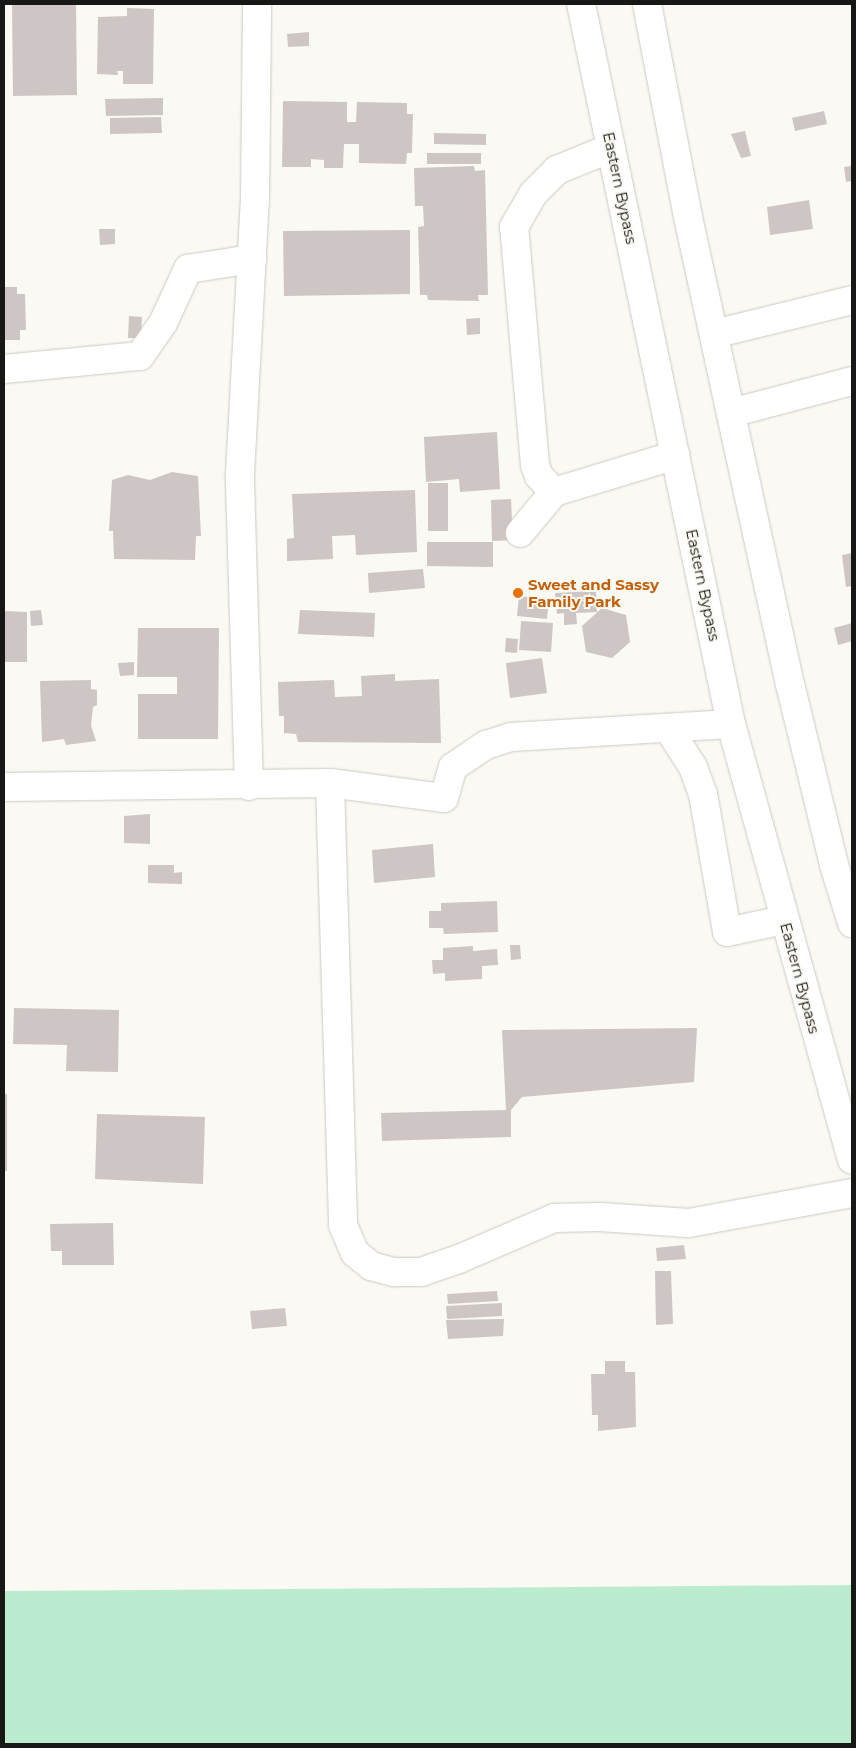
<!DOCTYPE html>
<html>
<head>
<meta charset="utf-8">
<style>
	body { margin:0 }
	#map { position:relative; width:856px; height:1748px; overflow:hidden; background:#faf9f3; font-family:Montserrat,sans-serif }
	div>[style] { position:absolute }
	.green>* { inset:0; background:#bceccf }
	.building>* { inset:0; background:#cdc6c4 }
	.roads { filter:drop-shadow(0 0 1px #cbcac3) drop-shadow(0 0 1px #cbcac3) }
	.minor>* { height:28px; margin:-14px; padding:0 14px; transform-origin:14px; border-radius:14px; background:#fff }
	.major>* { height:28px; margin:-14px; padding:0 14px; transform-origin:14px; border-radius:14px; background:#fff }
	.dots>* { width:14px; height:14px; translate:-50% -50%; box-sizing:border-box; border:2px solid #faf9f3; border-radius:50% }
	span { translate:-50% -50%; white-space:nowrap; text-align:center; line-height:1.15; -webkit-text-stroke:4px #faf9f3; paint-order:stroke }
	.street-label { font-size:15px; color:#171715 }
	.food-label { font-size:15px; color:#c56008; font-weight:700 }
	.left { translate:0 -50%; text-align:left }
	.frame { position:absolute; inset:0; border:5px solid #171715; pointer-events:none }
</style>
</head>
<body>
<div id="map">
	<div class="green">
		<i style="clip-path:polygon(852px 1585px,852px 1744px,4px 1744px,4px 1591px)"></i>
	</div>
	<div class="building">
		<i style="clip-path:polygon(12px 4px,76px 4px,77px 95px,13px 96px)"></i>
		<i style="clip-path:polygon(127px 8px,154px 9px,153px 84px,123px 84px,123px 71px,117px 71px,118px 75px,97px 74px,98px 17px,127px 16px)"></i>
		<i style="clip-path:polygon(309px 32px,309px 46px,288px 47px,287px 34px)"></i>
		<i style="clip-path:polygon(163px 98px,163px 115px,106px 116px,105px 99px)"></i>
		<i style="clip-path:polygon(283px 101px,347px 102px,347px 122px,356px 122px,357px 102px,407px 103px,407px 114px,413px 114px,412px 153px,407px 153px,406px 164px,359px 163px,359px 144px,344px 144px,343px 168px,324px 168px,324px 160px,311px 159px,311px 167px,282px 167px)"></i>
		<i style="clip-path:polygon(824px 111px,827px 124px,795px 131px,792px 118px)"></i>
		<i style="clip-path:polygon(161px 117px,162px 133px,110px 134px,110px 118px)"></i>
		<i style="clip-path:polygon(745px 131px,751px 156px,741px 158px,731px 134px)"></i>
		<i style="clip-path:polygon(434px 133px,486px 134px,486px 145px,434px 144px)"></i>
		<i style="clip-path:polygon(427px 153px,481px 153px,481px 164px,427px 164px)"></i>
		<i style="clip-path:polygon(474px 166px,475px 171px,485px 170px,488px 295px,478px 295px,479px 301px,428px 300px,427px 295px,420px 295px,418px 227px,424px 226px,423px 206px,415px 206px,414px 168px)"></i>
		<i style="clip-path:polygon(852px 166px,852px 181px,846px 182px,844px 167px)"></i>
		<i style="clip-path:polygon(809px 200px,813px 229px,770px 235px,767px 207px)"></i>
		<i style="clip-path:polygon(99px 229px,115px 229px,115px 244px,100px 245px)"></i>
		<i style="clip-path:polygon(410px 230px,410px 294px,284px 296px,283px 231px)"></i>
		<i style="clip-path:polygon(4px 287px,17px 287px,17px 294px,25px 294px,26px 330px,20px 330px,20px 340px,4px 340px)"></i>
		<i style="clip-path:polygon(129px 316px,142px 317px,141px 338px,128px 338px)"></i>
		<i style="clip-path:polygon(480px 318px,480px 334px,467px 335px,466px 319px)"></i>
		<i style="clip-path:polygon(497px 432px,500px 489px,460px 492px,459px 479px,426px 482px,424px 437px)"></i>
		<i style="clip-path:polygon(172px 472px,198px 476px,201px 536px,196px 536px,195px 560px,114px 559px,113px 531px,109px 531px,112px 480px,128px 475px,150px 480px)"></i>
		<i style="clip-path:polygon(428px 483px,448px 483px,448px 531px,428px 531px)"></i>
		<i style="clip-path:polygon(415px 490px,417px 552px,356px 555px,355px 535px,332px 536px,333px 559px,287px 561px,287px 539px,294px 538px,292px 494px)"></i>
		<i style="clip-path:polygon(511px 499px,513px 540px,492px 541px,491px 500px)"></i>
		<i style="clip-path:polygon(427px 542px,493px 542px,493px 567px,427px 566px)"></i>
		<i style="clip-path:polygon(852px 553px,852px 586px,846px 587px,842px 555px)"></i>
		<i style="clip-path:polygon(423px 569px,425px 588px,369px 593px,368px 573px)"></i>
		<i style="clip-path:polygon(596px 591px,597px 612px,576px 613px,577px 624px,564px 625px,564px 613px,557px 614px,555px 593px)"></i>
		<i style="clip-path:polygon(519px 596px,549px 599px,547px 619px,517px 616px)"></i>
		<i style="clip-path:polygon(602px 608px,626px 615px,630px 642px,612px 658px,586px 652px,582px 626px)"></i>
		<i style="clip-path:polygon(41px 610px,43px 625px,31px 626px,30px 611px)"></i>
		<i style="clip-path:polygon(300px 610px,375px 613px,374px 637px,298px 634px)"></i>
		<i style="clip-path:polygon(4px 611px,27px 612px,27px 662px,4px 662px)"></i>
		<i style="clip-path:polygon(521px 621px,553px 623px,551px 652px,519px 650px)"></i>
		<i style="clip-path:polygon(852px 623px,852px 641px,838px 645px,834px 628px)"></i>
		<i style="clip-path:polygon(138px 628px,219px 628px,218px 739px,138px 739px,138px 694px,177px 694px,177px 677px,137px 677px)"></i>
		<i style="clip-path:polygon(506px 638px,518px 639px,517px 653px,505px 652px)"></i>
		<i style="clip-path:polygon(542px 658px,547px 693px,510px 698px,506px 663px)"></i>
		<i style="clip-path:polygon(134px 662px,134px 675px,120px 676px,118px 663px)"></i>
		<i style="clip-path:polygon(395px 674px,395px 681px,439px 679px,441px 743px,298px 742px,296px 734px,284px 733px,284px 716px,279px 716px,278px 682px,334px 680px,335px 697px,362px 696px,361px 676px)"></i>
		<i style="clip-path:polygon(91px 680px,91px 689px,97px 690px,97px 705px,93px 707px,91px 725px,96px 741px,66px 745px,64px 739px,42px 742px,40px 681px)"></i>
		<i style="clip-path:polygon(150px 814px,150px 844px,124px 843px,124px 816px)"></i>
		<i style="clip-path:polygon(433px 844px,435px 877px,374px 883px,372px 850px)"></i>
		<i style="clip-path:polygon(148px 865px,174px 865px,174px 873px,182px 872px,182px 884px,148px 883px)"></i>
		<i style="clip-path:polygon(497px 901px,498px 932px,444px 934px,443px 928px,429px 928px,429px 911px,441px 911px,441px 903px)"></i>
		<i style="clip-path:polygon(510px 945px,520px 945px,521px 959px,511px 960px)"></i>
		<i style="clip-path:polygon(473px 946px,473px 951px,497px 949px,498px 965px,482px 966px,482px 979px,445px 981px,445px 973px,433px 974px,432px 960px,443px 960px,443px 948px)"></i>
		<i style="clip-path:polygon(14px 1008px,119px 1010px,118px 1072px,66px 1071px,67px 1045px,13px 1044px)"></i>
		<i style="clip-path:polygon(697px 1028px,694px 1082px,522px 1097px,511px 1110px,511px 1137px,382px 1141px,381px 1113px,506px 1110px,502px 1030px)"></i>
		<i style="clip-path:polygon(4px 1094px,7px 1094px,7px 1171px,4px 1171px)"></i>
		<i style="clip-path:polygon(97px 1114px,205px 1117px,203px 1184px,95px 1179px)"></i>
		<i style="clip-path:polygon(113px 1223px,114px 1265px,62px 1265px,62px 1251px,51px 1251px,50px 1224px)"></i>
		<i style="clip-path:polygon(684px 1245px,686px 1259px,657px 1261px,656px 1248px)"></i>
		<i style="clip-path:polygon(655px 1271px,671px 1271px,673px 1324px,656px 1325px)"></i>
		<i style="clip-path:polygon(497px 1291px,498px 1301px,448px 1304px,447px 1294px)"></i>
		<i style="clip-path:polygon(502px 1303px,502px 1316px,447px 1319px,446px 1306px)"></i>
		<i style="clip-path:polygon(285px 1308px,287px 1326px,252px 1329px,250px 1311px)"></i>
		<i style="clip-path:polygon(504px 1319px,503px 1336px,448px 1339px,446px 1320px)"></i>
		<i style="clip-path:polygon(605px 1361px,625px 1361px,625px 1372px,635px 1372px,636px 1427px,598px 1431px,598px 1415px,592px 1415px,591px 1374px,605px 1374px)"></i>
	</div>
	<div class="roads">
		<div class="minor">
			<i style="left:714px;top:334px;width:142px;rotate:-13.8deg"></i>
			<i style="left:4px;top:369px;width:137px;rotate:-5.5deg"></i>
			<i style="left:140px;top:356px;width:40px;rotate:-55.1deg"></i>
			<i style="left:163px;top:323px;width:60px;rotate:-65.2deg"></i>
			<i style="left:188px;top:269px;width:65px;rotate:-8.9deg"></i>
			<i style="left:731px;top:413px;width:125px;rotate:-14.8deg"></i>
			<i style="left:554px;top:492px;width:22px;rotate:-133deg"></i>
			<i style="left:539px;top:476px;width:12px;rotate:-110deg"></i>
			<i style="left:535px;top:465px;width:239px;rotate:-95deg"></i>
			<i style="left:514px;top:227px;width:39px;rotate:-60deg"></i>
			<i style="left:534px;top:193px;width:33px;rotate:-45deg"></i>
			<i style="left:557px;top:170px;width:58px;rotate:-22.2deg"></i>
			<i style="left:520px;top:533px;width:53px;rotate:-50.3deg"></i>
			<i style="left:554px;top:492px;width:127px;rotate:-16.9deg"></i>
			<i style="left:668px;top:728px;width:46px;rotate:57.3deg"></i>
			<i style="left:693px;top:767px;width:29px;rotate:70deg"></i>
			<i style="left:703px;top:794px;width:140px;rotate:80.1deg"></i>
			<i style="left:727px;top:932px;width:58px;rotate:-11.9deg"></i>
			<i style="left:330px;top:783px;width:442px;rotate:88.3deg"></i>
			<i style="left:343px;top:1225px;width:30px;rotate:67deg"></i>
			<i style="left:355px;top:1253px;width:21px;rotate:39deg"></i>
			<i style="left:371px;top:1266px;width:24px;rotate:15deg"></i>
			<i style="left:394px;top:1272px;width:27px"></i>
			<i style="left:421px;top:1272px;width:40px;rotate:-18.9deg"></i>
			<i style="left:459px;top:1259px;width:103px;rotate:-23.3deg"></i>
			<i style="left:554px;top:1218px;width:46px;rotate:-1.2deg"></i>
			<i style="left:600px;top:1217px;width:89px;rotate:3.9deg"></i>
			<i style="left:689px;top:1223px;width:166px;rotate:-10.4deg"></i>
			<i style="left:249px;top:786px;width:312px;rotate:-91.7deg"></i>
			<i style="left:240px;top:474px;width:273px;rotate:-86.9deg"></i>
			<i style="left:255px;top:201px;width:197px;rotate:-89.4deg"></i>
			<i style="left:4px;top:787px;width:326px;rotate:-0.7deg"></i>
			<i style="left:330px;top:783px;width:115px;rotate:7.5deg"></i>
			<i style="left:444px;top:798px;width:32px;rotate:-74deg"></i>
			<i style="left:453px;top:767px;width:40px;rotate:-34deg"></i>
			<i style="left:486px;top:745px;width:26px;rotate:-18deg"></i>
			<i style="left:511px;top:737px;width:220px;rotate:-3.4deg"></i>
		</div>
		<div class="major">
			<i style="left:581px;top:4px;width:735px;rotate:78.23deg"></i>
			<i style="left:731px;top:724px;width:452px;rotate:74.5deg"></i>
			<i style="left:647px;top:4px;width:217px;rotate:79.1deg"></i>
			<i style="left:688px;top:217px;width:478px;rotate:77.7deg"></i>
			<i style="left:790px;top:684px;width:186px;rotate:76.3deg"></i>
			<i style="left:834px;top:865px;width:61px;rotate:72.8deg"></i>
		</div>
	</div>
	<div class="dots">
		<i style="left:518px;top:593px;background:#e8710a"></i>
	</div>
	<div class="street-label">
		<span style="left:620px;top:188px;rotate:78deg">Eastern Bypass</span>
		<span style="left:703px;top:585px;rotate:78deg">Eastern Bypass</span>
		<span style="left:800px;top:978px;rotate:75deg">Eastern Bypass</span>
	</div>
	<div class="food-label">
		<span class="left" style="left:528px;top:593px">Sweet and Sassy<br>Family Park</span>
	</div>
	<div class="frame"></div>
</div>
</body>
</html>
